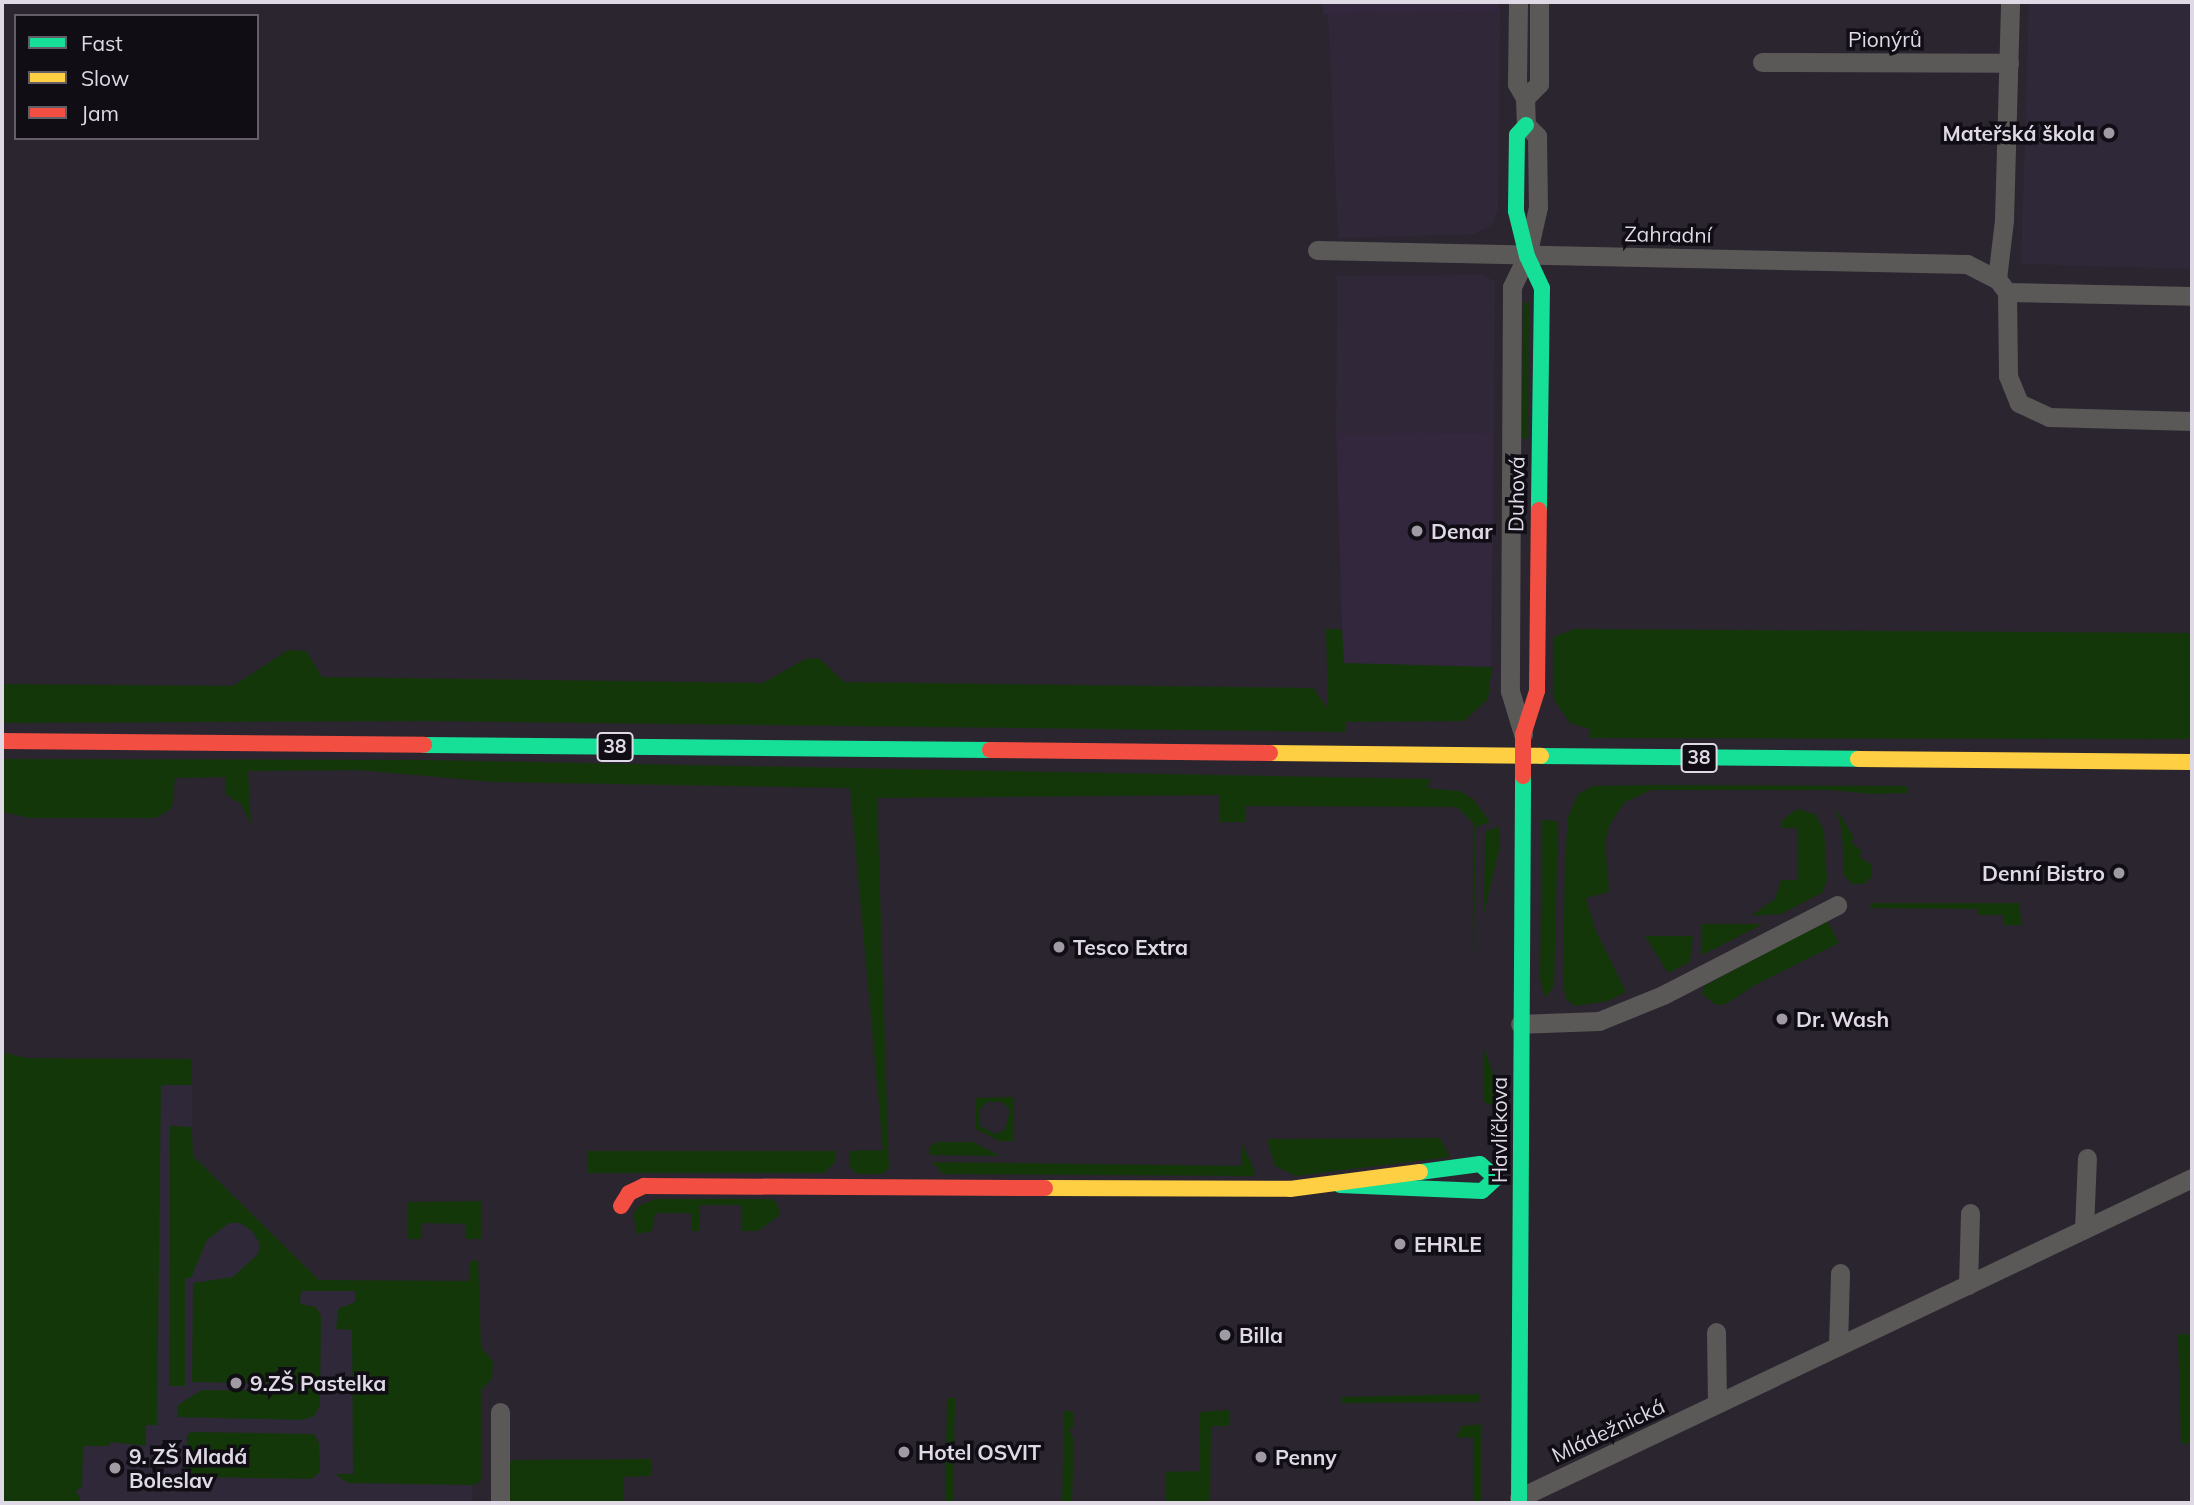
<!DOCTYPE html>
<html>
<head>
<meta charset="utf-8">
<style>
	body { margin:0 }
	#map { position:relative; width:2194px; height:1505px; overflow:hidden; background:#2a252e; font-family:Mulish,sans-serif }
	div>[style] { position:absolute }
	.built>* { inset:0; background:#32273d }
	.industrial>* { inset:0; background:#302838 }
	.education>* { inset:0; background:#2f2838 }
	.green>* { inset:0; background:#14370a }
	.street>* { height:19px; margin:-9.5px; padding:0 9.5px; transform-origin:9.5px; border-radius:9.5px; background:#5b5858 }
	.fast>* { height:16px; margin:-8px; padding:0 8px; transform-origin:8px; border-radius:8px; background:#16e098 }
	.slow>* { height:16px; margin:-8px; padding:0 8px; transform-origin:8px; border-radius:8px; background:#ffcf43 }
	.jam>* { height:16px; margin:-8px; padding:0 8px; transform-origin:8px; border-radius:8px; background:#f24e42 }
	.dots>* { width:19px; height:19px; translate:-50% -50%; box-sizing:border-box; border:4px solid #100d14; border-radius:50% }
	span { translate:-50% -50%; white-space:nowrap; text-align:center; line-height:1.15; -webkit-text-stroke:7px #100d14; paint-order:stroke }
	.shield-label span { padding:2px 5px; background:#100d14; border:2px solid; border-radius:5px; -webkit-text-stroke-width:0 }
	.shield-label { font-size:19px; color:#dfd9e5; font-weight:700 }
	.street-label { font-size:21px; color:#dfd9e5 }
	.poi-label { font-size:21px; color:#dfd9e5; font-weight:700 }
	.right { translate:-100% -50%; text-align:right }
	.left { translate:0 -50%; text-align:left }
	.frame { position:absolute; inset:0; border:4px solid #dfd9e5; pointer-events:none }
	.legend { position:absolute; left:14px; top:14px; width:245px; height:126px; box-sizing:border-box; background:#100d14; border:2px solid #635f68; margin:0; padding:9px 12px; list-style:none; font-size:21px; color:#dfd9e5 }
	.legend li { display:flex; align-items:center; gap:14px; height:35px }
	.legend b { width:35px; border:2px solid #635f68 }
</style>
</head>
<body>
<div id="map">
	<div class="built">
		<i style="clip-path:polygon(1322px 2px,1499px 2px,1500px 13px,1328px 15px,1323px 14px)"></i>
		<i style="clip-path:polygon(1494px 432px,1491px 683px,1345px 722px,1336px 434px)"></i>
	</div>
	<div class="industrial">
		<i style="clip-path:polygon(1500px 13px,1498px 209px,1491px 226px,1474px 234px,1338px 238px,1328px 15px)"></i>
		<i style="clip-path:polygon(1482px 275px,1495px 281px,1494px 432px,1336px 434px,1337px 276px)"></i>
	</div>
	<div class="education">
		<i style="clip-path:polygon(2029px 2px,2192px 2px,2192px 269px,2021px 264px)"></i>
		<i style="clip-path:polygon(2px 1073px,192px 1076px,193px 1156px,319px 1280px,470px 1281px,472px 1503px,2px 1503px)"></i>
	</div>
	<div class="green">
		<i style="clip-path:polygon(1523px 302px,1529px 303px,1528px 439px,1522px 438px)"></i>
		<i style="clip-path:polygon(1326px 629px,1342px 629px,1344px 663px,1492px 667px,1488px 699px,1464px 721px,1345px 722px,1345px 732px,430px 721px,2px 723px,2px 684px,233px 686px,288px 650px,306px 651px,322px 677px,763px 683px,805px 659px,819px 658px,844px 682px,1313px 688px,1328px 709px)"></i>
		<i style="clip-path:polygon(1574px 629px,2192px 633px,2192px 739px,1590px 738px,1590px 729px,1570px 723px,1553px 698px,1554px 637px)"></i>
		<i style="clip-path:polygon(2px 759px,427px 760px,1431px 779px,1427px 788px,1459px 791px,1473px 799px,1490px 822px,1476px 827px,1474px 965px,1473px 823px,1457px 807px,1245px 806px,1245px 822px,1220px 822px,1219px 795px,877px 798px,889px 1168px,883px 1174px,857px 1174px,850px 1167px,849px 1151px,883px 1150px,850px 788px,494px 782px,358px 770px,248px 771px,251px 825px,241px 804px,225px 794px,225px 777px,175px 778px,172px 808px,156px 818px,30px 818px,2px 812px)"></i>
		<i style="clip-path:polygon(1593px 786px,1652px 785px,1907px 786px,1907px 793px,1871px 794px,1831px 790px,1651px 790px,1625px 802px,1611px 822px,1605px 840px,1609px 892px,1586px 898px,1595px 929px,1626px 992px,1608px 1001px,1575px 1006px,1566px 999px,1563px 985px,1565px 855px,1568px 817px,1578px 794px)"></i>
		<i style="clip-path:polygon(1836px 808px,1854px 838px,1851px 842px,1862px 851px,1859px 856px,1871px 865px,1872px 877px,1864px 884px,1852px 884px,1844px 875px,1842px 832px)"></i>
		<i style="clip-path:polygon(1797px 809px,1815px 814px,1824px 831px,1827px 880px,1822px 893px,1781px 914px,1751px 916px,1775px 899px,1781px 880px,1798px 880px,1798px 828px,1781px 828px,1781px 821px)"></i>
		<i style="clip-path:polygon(1542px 820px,1558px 821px,1554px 986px,1545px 998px,1540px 979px)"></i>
		<i style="clip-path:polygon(1500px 826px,1500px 846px,1484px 913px,1485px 832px)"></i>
		<i style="clip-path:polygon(2019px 903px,2022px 925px,2003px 925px,2003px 915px,1978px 915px,1977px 909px,1869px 908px,1872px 903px)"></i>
		<i style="clip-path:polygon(1827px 921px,1839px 943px,1753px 986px,1726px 1004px,1716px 1005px,1702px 994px,1704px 986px)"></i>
		<i style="clip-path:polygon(1701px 924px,1763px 924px,1702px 955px)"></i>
		<i style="clip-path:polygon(1645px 936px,1693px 936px,1690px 962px,1668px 973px)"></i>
		<i style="clip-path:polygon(1483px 1046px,1498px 1086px,1498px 1107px,1483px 1102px)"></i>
		<i style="clip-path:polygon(2px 1052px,26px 1058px,192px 1059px,192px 1085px,161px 1085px,157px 1425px,146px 1425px,146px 1446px,111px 1442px,108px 1446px,83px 1446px,82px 1487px,76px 1491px,82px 1503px,2px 1503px)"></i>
		<i style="clip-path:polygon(evenodd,1014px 1097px,1013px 1141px,999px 1141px,976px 1129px,976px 1098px,1014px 1097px,987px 1102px,1002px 1102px,1010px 1110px,1005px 1130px,994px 1134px,980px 1126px,979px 1110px,987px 1102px)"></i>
		<i style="clip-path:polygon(170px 1126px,192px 1127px,193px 1156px,319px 1280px,470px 1281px,470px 1262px,478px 1259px,481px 1347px,493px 1361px,492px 1379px,481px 1390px,482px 1480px,474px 1485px,348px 1483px,335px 1474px,353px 1474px,352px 1330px,336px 1329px,338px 1309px,355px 1302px,355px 1291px,301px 1291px,300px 1304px,316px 1307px,321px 1316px,320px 1406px,314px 1416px,303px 1420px,177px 1417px,178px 1405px,201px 1390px,299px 1391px,300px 1384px,192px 1382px,193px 1283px,233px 1277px,258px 1254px,260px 1244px,252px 1231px,240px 1223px,229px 1223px,207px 1240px,191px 1278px,185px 1278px,185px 1386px,169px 1386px)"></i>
		<i style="clip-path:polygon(1440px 1138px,1450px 1157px,1296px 1176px,1275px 1166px,1267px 1139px)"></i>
		<i style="clip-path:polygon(937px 1142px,973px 1142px,1001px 1156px,929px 1155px,929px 1147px)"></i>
		<i style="clip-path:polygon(1242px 1144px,1255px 1171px,1253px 1176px,943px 1174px,932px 1162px,1241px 1166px)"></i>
		<i style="clip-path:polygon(587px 1151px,835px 1151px,835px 1162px,824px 1173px,587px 1173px)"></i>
		<i style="clip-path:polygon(655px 1199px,771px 1199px,777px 1203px,780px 1215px,758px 1231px,741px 1231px,741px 1205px,700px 1205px,700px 1231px,691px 1231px,691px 1213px,655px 1213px,652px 1231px,637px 1234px,633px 1214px,639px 1206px)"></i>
		<i style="clip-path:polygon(482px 1201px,481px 1239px,466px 1239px,466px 1224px,422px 1223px,422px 1239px,408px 1239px,408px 1202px)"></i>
		<i style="clip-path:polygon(2178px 1334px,2192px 1334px,2192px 1443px,2181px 1444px)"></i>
		<i style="clip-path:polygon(1480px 1394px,1479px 1402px,1342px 1403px,1342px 1397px)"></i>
		<i style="clip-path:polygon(947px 1398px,955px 1398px,953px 1503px,945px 1503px)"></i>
		<i style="clip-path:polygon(1229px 1410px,1229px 1426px,1211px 1426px,1210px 1503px,1166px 1503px,1166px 1472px,1200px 1471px,1200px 1412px)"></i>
		<i style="clip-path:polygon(1064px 1411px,1074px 1412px,1074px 1428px,1068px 1429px,1074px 1439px,1072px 1503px,1062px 1503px)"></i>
		<i style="clip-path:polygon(1481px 1424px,1481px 1503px,1473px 1503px,1473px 1438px,1456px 1437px,1462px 1426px)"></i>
		<i style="clip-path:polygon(191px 1432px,314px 1434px,319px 1443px,320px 1472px,311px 1479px,191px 1477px,186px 1470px,187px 1435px)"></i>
		<i style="clip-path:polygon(652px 1459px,651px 1476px,624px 1477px,624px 1503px,509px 1503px,510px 1462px,514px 1460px)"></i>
	</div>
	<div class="street">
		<i style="left:1518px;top:2px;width:82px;rotate:90.7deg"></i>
		<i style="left:1517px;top:84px;width:16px;rotate:60deg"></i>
		<i style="left:1525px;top:98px;width:27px;rotate:88deg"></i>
		<i style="left:1526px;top:125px;width:16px;rotate:45deg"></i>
		<i style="left:1537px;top:136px;width:71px;rotate:89.2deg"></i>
		<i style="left:1538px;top:207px;width:50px;rotate:102.7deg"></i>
		<i style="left:1527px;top:256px;width:34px;rotate:116deg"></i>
		<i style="left:1512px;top:287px;width:404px;rotate:90.3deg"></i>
		<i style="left:1510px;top:691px;width:45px;rotate:73.2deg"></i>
		<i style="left:1762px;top:62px;width:247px;rotate:0.2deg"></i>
		<i style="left:1525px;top:98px;width:20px;rotate:-45deg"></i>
		<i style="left:1539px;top:84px;width:82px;rotate:-90deg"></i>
		<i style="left:1317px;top:250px;width:650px;rotate:1.23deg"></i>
		<i style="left:1967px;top:264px;width:34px;rotate:27deg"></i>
		<i style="left:1997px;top:279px;width:16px;rotate:52deg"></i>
		<i style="left:2007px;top:292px;width:84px;rotate:89.3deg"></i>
		<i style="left:2008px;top:376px;width:29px;rotate:68deg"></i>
		<i style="left:2019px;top:403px;width:33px;rotate:25deg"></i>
		<i style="left:2049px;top:417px;width:143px;rotate:1.6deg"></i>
		<i style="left:1997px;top:279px;width:59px;rotate:-83.2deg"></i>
		<i style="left:2004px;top:220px;width:218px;rotate:-88.4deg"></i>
		<i style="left:2007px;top:292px;width:185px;rotate:1.2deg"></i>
		<i style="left:1520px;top:1024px;width:79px;rotate:-2.2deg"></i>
		<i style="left:1599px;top:1021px;width:69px;rotate:-22.1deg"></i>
		<i style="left:1663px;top:995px;width:196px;rotate:-27.3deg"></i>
		<i style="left:2084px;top:1229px;width:71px;rotate:-87.6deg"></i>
		<i style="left:1968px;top:1285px;width:72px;rotate:-88.4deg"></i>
		<i style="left:1716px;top:1332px;width:71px;rotate:89.2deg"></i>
		<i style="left:1838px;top:1346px;width:73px;rotate:-88.4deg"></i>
		<i style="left:1519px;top:1498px;width:745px;rotate:-25.43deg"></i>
		<i style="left:500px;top:1503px;width:91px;rotate:-90deg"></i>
	</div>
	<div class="fast">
		<i style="left:1526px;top:125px;width:13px;rotate:132deg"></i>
		<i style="left:1517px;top:135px;width:76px;rotate:90.8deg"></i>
		<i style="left:1516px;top:211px;width:46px;rotate:76.3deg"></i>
		<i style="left:1527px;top:256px;width:35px;rotate:65deg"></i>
		<i style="left:1542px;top:288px;width:222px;rotate:90.8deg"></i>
		<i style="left:424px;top:745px;width:566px;rotate:0.51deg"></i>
		<i style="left:1541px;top:756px;width:317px;rotate:0.5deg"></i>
		<i style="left:1340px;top:1185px;width:142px;rotate:2.4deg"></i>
		<i style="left:1482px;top:1191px;width:19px;rotate:-43deg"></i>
		<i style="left:1496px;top:1178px;width:21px;rotate:-139deg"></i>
		<i style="left:1480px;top:1164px;width:61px;rotate:172.4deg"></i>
		<i style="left:1519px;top:1503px;width:727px;rotate:-89.68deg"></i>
	</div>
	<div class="slow">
		<i style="left:1270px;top:753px;width:271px;rotate:0.6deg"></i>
		<i style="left:1858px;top:759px;width:334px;rotate:0.5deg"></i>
		<i style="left:1045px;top:1188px;width:245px;rotate:0.2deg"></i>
		<i style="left:1290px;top:1189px;width:131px;rotate:-7.5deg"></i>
	</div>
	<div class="jam">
		<i style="left:2px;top:741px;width:422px;rotate:0.5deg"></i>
		<i style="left:990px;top:750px;width:280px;rotate:0.6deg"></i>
		<i style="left:1523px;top:776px;width:41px;rotate:-90deg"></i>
		<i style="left:1523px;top:735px;width:46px;rotate:-72.3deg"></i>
		<i style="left:1537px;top:691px;width:181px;rotate:-89.4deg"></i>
		<i style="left:621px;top:1206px;width:15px;rotate:-58deg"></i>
		<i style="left:629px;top:1193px;width:17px;rotate:-25deg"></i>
		<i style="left:644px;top:1186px;width:401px;rotate:0.3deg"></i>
	</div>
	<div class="dots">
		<i style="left:2109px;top:133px;background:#a09aa5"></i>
		<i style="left:1417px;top:531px;background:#a09aa5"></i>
		<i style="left:2119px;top:873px;background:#a09aa5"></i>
		<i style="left:1059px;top:947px;background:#a09aa5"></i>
		<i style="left:1782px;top:1019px;background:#a09aa5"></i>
		<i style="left:1400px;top:1244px;background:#a09aa5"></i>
		<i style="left:1225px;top:1335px;background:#a09aa5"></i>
		<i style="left:236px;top:1383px;background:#a09aa5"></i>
		<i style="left:904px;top:1452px;background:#a09aa5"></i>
		<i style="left:1261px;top:1457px;background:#a09aa5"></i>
		<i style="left:115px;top:1468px;background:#a09aa5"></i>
	</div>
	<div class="shield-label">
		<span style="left:615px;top:747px">38</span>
		<span style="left:1699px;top:758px">38</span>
	</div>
	<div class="street-label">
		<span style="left:1885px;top:39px">Pionýrů</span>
		<span style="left:1668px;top:234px;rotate:1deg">Zahradní</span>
		<span style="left:1516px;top:494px;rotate:-89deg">Duhová</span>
		<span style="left:1499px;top:1130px;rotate:-90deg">Havlíčkova</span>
		<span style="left:1608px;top:1430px;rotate:-25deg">Mládežnická</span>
	</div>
	<div class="poi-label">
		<span class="right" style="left:2095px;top:133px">Mateřská škola</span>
		<span class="left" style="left:1431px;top:531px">Denar</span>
		<span class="right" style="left:2105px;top:873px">Denní Bistro</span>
		<span class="left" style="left:1073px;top:947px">Tesco Extra</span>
		<span class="left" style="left:1796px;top:1019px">Dr. Wash</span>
		<span class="left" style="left:1414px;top:1244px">EHRLE</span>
		<span class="left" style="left:1239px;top:1335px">Billa</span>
		<span class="left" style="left:250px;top:1383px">9.ZŠ Pastelka</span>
		<span class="left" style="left:918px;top:1452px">Hotel OSVIT</span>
		<span class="left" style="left:129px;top:1468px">9. ZŠ Mladá<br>Boleslav</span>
		<span class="left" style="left:1275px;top:1457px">Penny</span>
	</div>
	<div class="frame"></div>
	<ul class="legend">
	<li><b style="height:9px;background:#16e098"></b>Fast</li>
	<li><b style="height:9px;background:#ffcf43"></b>Slow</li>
	<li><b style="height:9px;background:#f24e42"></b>Jam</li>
	</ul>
</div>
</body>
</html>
